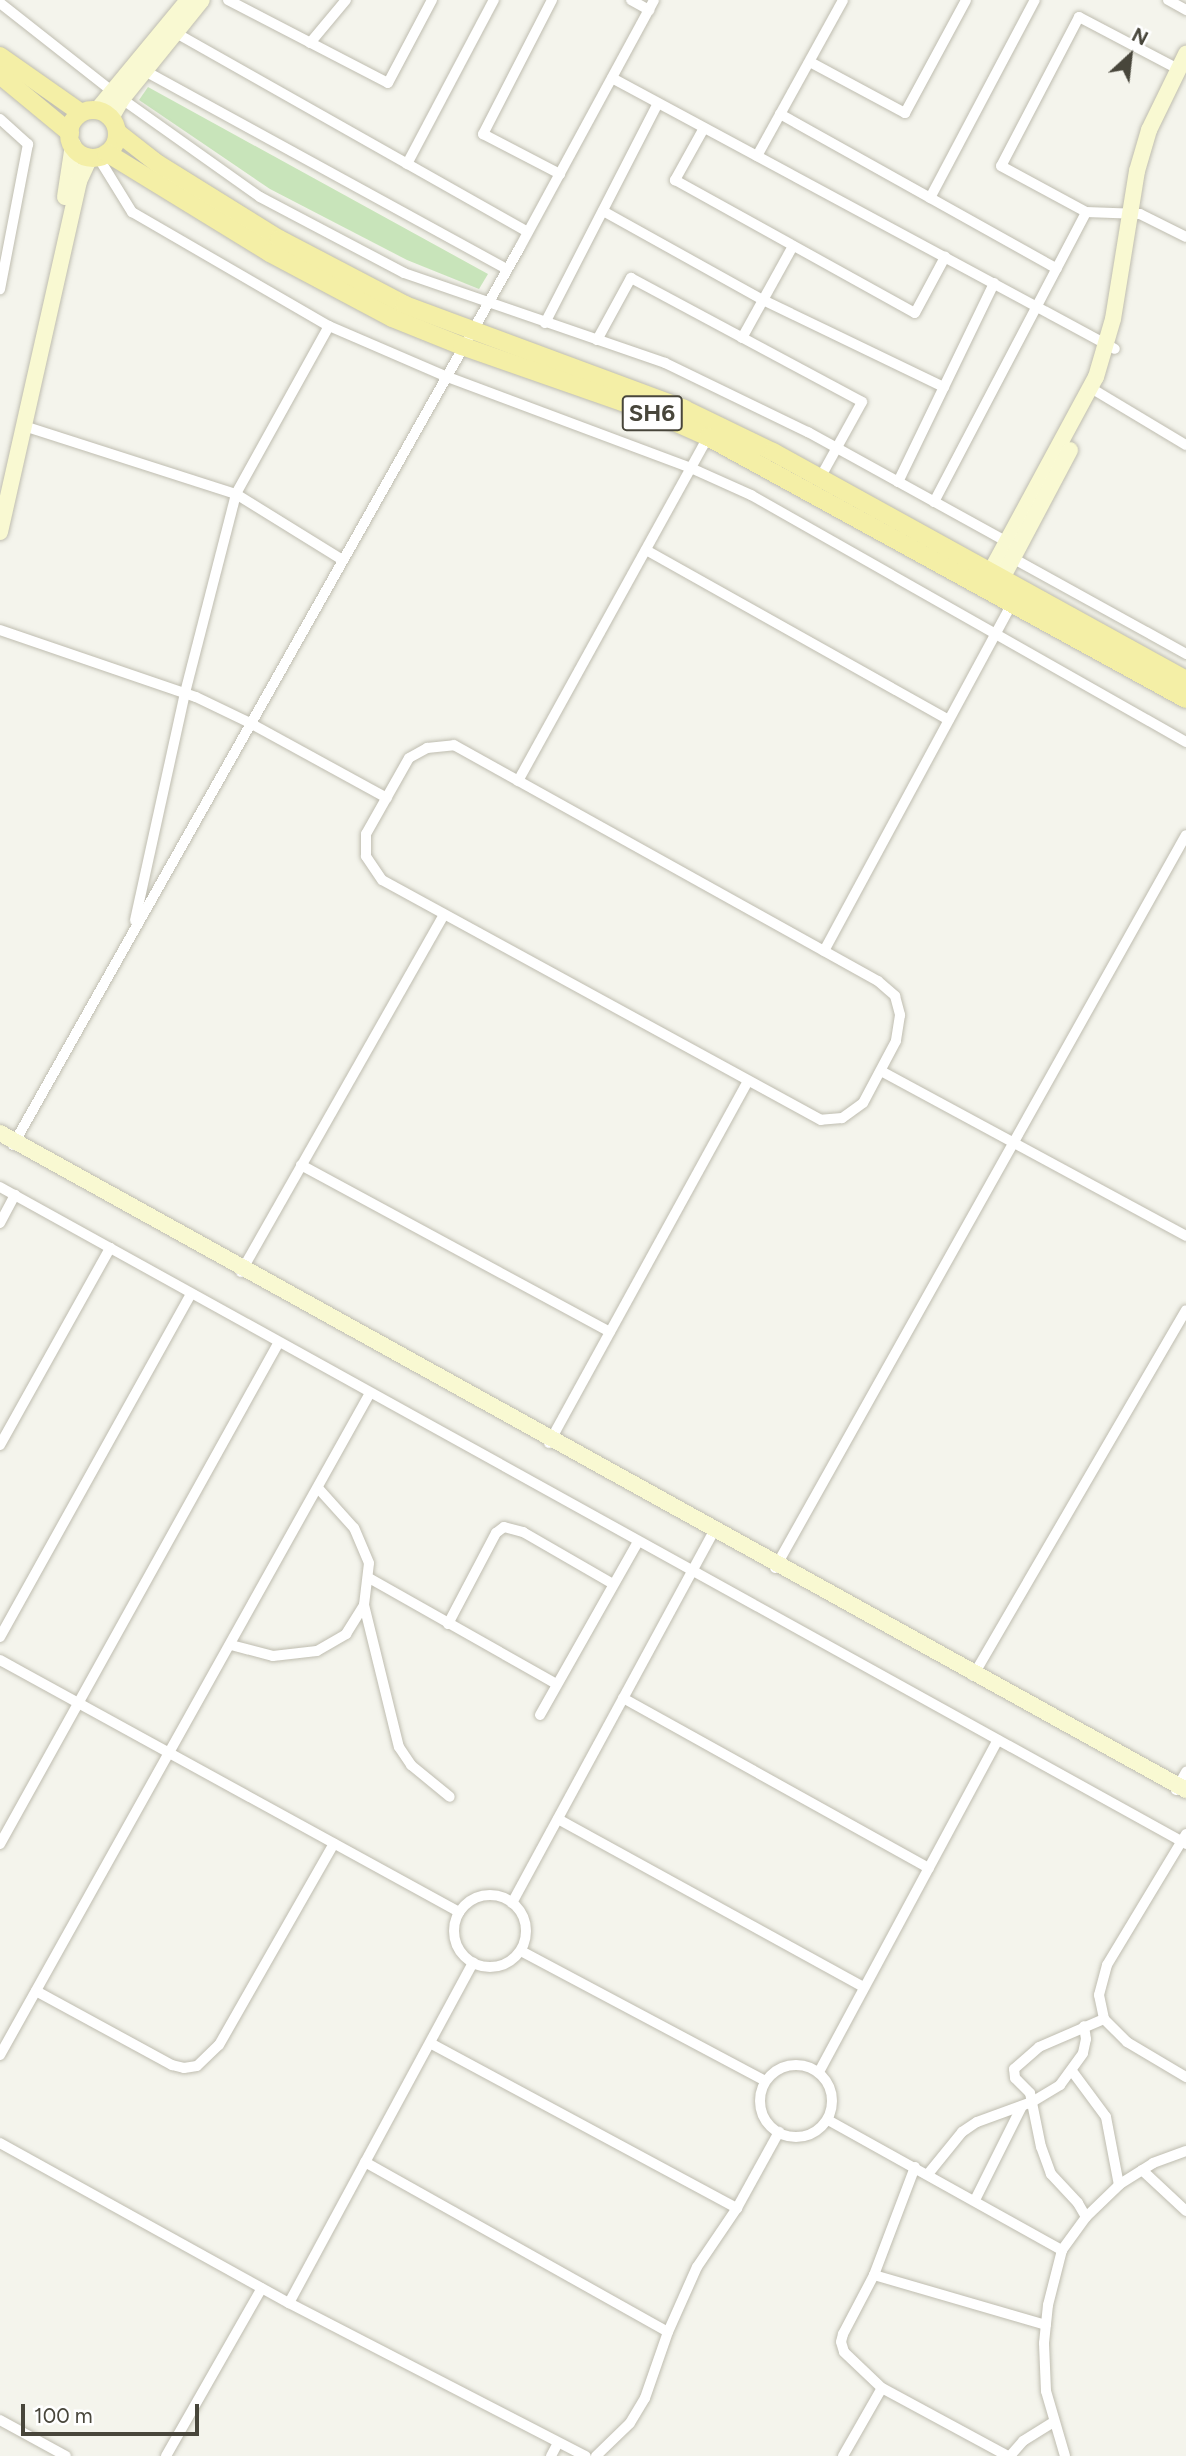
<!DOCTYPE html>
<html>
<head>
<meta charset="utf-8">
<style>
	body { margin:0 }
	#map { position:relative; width:1186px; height:2456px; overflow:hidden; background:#f4f4ec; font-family:Figtree,sans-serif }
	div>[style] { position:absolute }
	.green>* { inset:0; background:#c8e4ba }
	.roads { filter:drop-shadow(0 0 2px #bfbdb0) drop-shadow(0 0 2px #bfbdb0) }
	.street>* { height:10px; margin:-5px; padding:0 5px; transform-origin:5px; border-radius:5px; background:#fff }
	.street>.ring { margin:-5px; padding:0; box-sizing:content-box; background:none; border:10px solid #fff; border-radius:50% }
	.secondary>* { height:16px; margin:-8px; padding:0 8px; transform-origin:8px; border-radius:8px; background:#f9f9d2 }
	.primary>* { height:18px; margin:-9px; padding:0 9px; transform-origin:9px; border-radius:9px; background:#f4efa6 }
	.primary>.ring { margin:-9px; padding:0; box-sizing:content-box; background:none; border:18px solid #f4efa6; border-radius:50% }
	span { translate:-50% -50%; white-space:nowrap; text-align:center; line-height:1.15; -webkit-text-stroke:6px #fff; paint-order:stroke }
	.shield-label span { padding:2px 5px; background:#fff; border:2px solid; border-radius:5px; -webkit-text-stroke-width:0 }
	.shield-label { font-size:24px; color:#48463b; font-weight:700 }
	.north { position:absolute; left:1095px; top:21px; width:70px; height:70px; -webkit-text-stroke:5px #fff; paint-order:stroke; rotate:27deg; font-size:19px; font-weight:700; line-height:28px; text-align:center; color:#48463b }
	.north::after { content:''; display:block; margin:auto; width:24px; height:32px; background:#48463b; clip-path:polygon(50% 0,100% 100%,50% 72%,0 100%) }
	.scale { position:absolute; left:21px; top:2404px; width:178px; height:32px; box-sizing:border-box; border:4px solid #48463b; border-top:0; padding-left:9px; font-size:21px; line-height:24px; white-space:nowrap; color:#48463b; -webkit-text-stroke:5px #fff; paint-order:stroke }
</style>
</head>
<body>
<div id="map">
	<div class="green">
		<i style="clip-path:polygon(148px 87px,488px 274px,479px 289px,407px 260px,270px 189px,139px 100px)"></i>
	</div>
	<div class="roads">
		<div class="street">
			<i style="left:228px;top:0;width:180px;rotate:27.4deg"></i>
			<i style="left:388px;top:83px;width:94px;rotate:-62.1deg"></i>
			<i style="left:552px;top:0;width:151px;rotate:117.2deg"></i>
			<i style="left:483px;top:134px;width:87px;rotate:27.5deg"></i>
			<i style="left:631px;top:0;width:21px;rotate:29deg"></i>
			<i style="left:1168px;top:0;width:21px;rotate:29deg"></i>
			<i style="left:0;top:3px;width:155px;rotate:38.2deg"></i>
			<i style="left:122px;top:99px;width:169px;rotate:35.4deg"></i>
			<i style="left:260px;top:197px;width:163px;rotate:27.8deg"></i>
			<i style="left:404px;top:273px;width:276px;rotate:19deg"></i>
			<i style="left:665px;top:363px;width:159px;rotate:25.8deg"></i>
			<i style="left:808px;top:432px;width:227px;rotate:28.9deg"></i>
			<i style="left:176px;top:33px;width:404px;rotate:29.5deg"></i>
			<i style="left:310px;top:43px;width:56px;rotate:-50.1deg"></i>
			<i style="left:810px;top:62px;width:108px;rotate:28.2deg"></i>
			<i style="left:905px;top:113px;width:128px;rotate:-61.6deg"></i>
			<i style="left:1178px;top:69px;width:112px;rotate:-152.3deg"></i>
			<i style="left:1079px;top:17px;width:168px;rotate:117.6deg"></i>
			<i style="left:1001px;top:166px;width:97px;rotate:28.4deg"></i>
			<i style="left:1086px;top:212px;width:54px;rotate:2.1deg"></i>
			<i style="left:1140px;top:214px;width:51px;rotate:26.6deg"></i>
			<i style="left:145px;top:71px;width:413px;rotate:28.7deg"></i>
			<i style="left:612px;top:78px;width:571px;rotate:28.31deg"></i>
			<i style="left:780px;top:114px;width:317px;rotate:29.2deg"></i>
			<i style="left:0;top:119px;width:38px;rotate:42deg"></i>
			<i style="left:28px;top:144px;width:148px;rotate:100.9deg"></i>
			<i style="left:704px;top:128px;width:60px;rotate:119.1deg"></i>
			<i style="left:675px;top:180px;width:274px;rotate:29deg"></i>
			<i style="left:915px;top:313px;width:64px;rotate:-61.8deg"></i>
			<i style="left:757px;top:156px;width:178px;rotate:-61.1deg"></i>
			<i style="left:98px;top:157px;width:65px;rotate:58.3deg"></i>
			<i style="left:132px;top:212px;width:228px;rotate:30.1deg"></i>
			<i style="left:329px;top:326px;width:126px;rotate:23.3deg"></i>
			<i style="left:445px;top:376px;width:263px;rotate:20.5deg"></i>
			<i style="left:691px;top:468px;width:66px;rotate:24.2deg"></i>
			<i style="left:751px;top:495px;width:500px;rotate:29.59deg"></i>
			<i style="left:407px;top:164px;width:186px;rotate:-62.1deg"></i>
			<i style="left:930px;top:198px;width:224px;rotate:-62.1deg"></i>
			<i style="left:603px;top:211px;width:183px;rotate:29.1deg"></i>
			<i style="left:763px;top:300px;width:201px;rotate:25.7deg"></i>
			<i style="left:545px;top:323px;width:247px;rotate:-62.8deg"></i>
			<i style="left:329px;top:326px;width:192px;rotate:119deg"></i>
			<i style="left:236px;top:494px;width:123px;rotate:31.8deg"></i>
			<i style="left:742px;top:338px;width:105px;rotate:-61deg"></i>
			<i style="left:597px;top:340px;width:71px;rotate:-61.3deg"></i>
			<i style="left:631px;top:278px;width:262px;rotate:28.2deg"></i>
			<i style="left:862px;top:402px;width:87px;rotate:118.9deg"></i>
			<i style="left:1091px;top:388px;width:111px;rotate:31deg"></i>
			<i style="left:24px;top:426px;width:223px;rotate:17.8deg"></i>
			<i style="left:236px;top:494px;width:205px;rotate:104.4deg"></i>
			<i style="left:185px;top:693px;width:233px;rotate:102.4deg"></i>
			<i style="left:898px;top:482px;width:221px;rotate:-64.2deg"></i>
			<i style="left:934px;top:502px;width:327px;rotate:-62.3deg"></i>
			<i style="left:646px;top:550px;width:347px;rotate:29.3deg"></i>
			<i style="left:1007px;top:555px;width:205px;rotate:28.9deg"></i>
			<i style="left:0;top:630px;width:207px;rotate:18.9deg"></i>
			<i style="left:196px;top:697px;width:60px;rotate:25.7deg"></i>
			<i style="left:250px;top:723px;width:156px;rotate:28.7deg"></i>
			<i style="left:454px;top:745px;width:485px;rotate:29.1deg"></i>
			<i style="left:878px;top:981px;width:23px;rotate:41deg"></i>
			<i style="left:895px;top:996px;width:20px;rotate:75deg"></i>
			<i style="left:900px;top:1015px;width:26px;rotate:99deg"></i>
			<i style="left:896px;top:1041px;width:70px;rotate:118deg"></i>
			<i style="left:863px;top:1103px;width:26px;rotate:144deg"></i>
			<i style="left:842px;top:1118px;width:21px;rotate:175deg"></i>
			<i style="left:821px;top:1120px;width:500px;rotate:-151.33deg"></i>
			<i style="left:382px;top:880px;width:29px;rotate:-124deg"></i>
			<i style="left:366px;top:856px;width:22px;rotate:-90deg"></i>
			<i style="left:366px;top:834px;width:87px;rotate:-60.5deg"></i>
			<i style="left:409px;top:758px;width:21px;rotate:-29deg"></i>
			<i style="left:427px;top:748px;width:27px;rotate:-6deg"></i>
			<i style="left:518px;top:781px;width:393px;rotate:-61.1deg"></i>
			<i style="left:824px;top:951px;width:396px;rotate:-61.6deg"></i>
			<i style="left:881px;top:1071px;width:347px;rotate:28.4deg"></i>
			<i style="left:13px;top:1145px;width:1031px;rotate:-60.55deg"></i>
			<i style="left:520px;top:247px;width:281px;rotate:-61.5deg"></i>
			<i style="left:301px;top:1165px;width:351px;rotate:28.4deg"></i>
			<i style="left:0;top:1187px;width:1356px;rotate:28.98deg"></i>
			<i style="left:0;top:1223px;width:32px;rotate:-62deg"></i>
			<i style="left:241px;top:1272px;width:409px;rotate:-60.4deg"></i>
			<i style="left:549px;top:1443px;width:413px;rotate:-61.2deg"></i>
			<i style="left:0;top:1445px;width:226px;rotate:-60.8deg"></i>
			<i style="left:775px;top:1568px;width:840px;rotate:-60.72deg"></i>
			<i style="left:369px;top:1578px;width:215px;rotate:29.5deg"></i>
			<i style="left:364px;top:1605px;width:146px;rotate:76.2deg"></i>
			<i style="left:399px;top:1747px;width:22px;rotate:56deg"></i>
			<i style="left:411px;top:1765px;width:50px;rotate:39.4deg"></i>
			<i style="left:448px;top:1624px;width:103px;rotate:-62.2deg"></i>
			<i style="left:496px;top:1533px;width:10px;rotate:-37deg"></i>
			<i style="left:504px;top:1527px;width:20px;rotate:15deg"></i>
			<i style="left:523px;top:1532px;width:104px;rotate:30deg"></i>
			<i style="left:0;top:1637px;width:393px;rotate:-60.9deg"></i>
			<i style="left:231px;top:1645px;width:43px;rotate:14.7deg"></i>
			<i style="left:273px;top:1656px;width:44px;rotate:-6.5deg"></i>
			<i style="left:317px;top:1651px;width:34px;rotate:-30deg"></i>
			<i style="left:346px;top:1634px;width:34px;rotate:-58deg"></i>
			<i style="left:364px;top:1605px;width:42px;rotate:-83.2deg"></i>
			<i style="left:369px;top:1563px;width:38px;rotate:-113deg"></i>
			<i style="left:354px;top:1528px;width:54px;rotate:-132deg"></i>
			<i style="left:0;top:1660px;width:524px;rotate:28.77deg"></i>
			<i style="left:973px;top:1676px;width:423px;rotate:-59.8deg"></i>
			<i style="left:623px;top:1698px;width:350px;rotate:29.1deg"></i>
			<i style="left:540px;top:1715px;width:199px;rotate:-60.5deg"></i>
			<i style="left:1176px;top:1790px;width:21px;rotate:-61deg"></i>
			<i style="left:558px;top:1819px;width:349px;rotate:28.8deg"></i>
			<i style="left:1186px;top:1834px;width:153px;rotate:121.1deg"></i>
			<i style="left:1107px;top:1965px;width:31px;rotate:105deg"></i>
			<i style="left:1099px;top:1995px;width:25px;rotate:78deg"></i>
			<i style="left:1104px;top:2019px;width:33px;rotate:45deg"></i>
			<i style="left:1127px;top:2042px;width:69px;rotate:30.7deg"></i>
			<i style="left:0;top:1844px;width:574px;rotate:-60.94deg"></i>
			<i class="ring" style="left:454px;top:1895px;width:62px;height:62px"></i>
			<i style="left:512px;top:1903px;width:426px;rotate:-61.5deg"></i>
			<i style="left:521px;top:1951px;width:276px;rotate:28deg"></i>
			<i style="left:36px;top:1991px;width:155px;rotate:28.6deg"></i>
			<i style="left:172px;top:2065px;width:12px;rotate:14deg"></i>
			<i style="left:184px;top:2068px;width:13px;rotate:-9deg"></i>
			<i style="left:197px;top:2066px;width:30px;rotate:-44deg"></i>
			<i style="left:219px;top:2045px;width:232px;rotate:-60.3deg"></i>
			<i style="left:430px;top:2043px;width:349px;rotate:28.3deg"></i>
			<i style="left:0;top:2055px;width:758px;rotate:-60.8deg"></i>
			<i class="ring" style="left:760px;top:2065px;width:62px;height:62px"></i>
			<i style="left:1072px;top:2071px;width:57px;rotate:53.5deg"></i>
			<i style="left:1106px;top:2117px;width:69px;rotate:79.2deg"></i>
			<i style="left:819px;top:2072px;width:377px;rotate:-61.7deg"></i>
			<i style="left:828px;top:2120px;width:268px;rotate:29.1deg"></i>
			<i style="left:0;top:2143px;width:330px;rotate:29deg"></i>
			<i style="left:289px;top:2303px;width:334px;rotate:27.3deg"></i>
			<i style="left:365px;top:2162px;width:347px;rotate:29.3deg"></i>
			<i style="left:915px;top:2167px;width:116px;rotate:110.8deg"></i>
			<i style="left:874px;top:2275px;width:67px;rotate:117.7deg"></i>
			<i style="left:843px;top:2334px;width:8px;rotate:104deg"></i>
			<i style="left:841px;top:2342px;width:10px;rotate:73deg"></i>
			<i style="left:844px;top:2352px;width:52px;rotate:43.5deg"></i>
			<i style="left:882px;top:2388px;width:143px;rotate:28.4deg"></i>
			<i style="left:1142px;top:2170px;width:60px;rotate:43deg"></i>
			<i style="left:928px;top:2174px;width:54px;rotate:-51deg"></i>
			<i style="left:962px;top:2132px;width:18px;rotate:-34deg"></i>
			<i style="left:977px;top:2122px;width:59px;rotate:-20deg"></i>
			<i style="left:1032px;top:2102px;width:33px;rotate:-31deg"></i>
			<i style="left:1060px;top:2085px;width:39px;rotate:-54deg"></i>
			<i style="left:1083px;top:2053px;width:14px;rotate:-78deg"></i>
			<i style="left:1086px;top:2039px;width:13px;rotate:-99deg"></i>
			<i style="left:975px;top:2200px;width:105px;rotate:-63.4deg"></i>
			<i style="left:1086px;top:2217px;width:16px;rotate:-120deg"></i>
			<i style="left:1078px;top:2203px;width:40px;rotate:-133deg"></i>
			<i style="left:1051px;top:2174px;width:29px;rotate:-110deg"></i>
			<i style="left:1041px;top:2147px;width:55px;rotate:-101.5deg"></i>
			<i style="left:1030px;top:2093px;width:21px;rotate:-135deg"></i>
			<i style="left:1015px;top:2078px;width:9px;rotate:-96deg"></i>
			<i style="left:1014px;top:2069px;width:33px;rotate:-41deg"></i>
			<i style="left:1039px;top:2047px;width:71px;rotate:-23.3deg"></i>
			<i style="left:874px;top:2275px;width:179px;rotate:16.2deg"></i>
			<i style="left:289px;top:2303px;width:387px;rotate:-61.6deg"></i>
			<i style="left:0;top:2420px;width:75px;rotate:28.6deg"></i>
			<i style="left:166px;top:2456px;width:193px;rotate:-60.3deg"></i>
			<i style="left:551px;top:2456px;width:15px;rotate:-62deg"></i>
			<i style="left:596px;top:2456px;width:47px;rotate:-44.1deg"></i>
			<i style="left:630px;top:2423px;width:29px;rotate:-59deg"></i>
			<i style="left:645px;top:2398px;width:70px;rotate:-70.8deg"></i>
			<i style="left:668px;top:2332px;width:71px;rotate:-66deg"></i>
			<i style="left:697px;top:2267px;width:71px;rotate:-55.9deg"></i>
			<i style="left:737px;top:2208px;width:87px;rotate:-61.1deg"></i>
			<i style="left:843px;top:2456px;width:78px;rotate:-60.2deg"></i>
			<i style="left:1010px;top:2456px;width:20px;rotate:-49deg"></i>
			<i style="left:1023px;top:2441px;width:36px;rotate:-32deg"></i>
			<i style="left:1065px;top:2456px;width:68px;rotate:-106.3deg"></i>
			<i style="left:1046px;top:2391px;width:48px;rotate:-92.4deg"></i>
			<i style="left:1044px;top:2343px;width:38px;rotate:-84deg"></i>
			<i style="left:1048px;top:2305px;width:57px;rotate:-75.7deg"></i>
			<i style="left:1062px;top:2250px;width:41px;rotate:-54deg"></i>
			<i style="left:1086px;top:2217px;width:47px;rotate:-44.1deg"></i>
			<i style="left:1120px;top:2184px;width:39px;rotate:-32deg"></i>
			<i style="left:1153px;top:2163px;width:35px;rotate:-20deg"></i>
		</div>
		<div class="secondary">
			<i style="left:97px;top:110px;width:143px;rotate:-50.4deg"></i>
			<i style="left:111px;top:118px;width:22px;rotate:-60deg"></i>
			<i style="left:122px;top:99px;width:127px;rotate:-51.1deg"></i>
			<i style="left:65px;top:197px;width:53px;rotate:-81.3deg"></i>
			<i style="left:0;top:532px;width:360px;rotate:-77.3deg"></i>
			<i style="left:79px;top:181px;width:26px;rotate:-65deg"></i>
			<i style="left:985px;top:582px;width:233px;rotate:-61.6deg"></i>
			<i style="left:1096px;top:377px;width:60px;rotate:-73.7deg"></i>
			<i style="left:1113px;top:319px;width:150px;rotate:-80.8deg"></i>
			<i style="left:1137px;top:171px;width:43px;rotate:-73.7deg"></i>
			<i style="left:1149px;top:130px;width:85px;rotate:-64deg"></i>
			<i style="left:997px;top:588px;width:156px;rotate:-62.1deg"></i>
			<i style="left:0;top:1133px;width:1356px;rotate:28.98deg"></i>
		</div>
		<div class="primary">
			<i style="left:0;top:56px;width:99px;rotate:35.1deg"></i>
			<i style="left:0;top:75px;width:91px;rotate:39.6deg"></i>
			<i class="ring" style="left:69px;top:110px;width:30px;height:30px"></i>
			<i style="left:117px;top:132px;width:52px;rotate:38deg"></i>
			<i style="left:158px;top:164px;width:142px;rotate:31.8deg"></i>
			<i style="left:279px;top:239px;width:142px;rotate:27.6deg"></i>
			<i style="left:405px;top:305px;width:298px;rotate:20.4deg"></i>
			<i style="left:684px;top:409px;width:99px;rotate:25.8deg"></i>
			<i style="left:773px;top:452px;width:472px;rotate:28.9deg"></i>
			<i style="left:107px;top:153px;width:191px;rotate:31.5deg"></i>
			<i style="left:270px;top:253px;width:138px;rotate:28deg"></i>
			<i style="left:392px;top:318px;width:75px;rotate:21.8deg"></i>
			<i style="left:462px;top:346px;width:209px;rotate:19.3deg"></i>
			<i style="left:659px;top:415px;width:54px;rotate:24.2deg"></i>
			<i style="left:708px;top:437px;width:545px;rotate:28.73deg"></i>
		</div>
	</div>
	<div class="shield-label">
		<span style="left:652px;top:413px">SH6</span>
	</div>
	<div class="north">N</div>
	<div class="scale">100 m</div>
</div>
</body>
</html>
